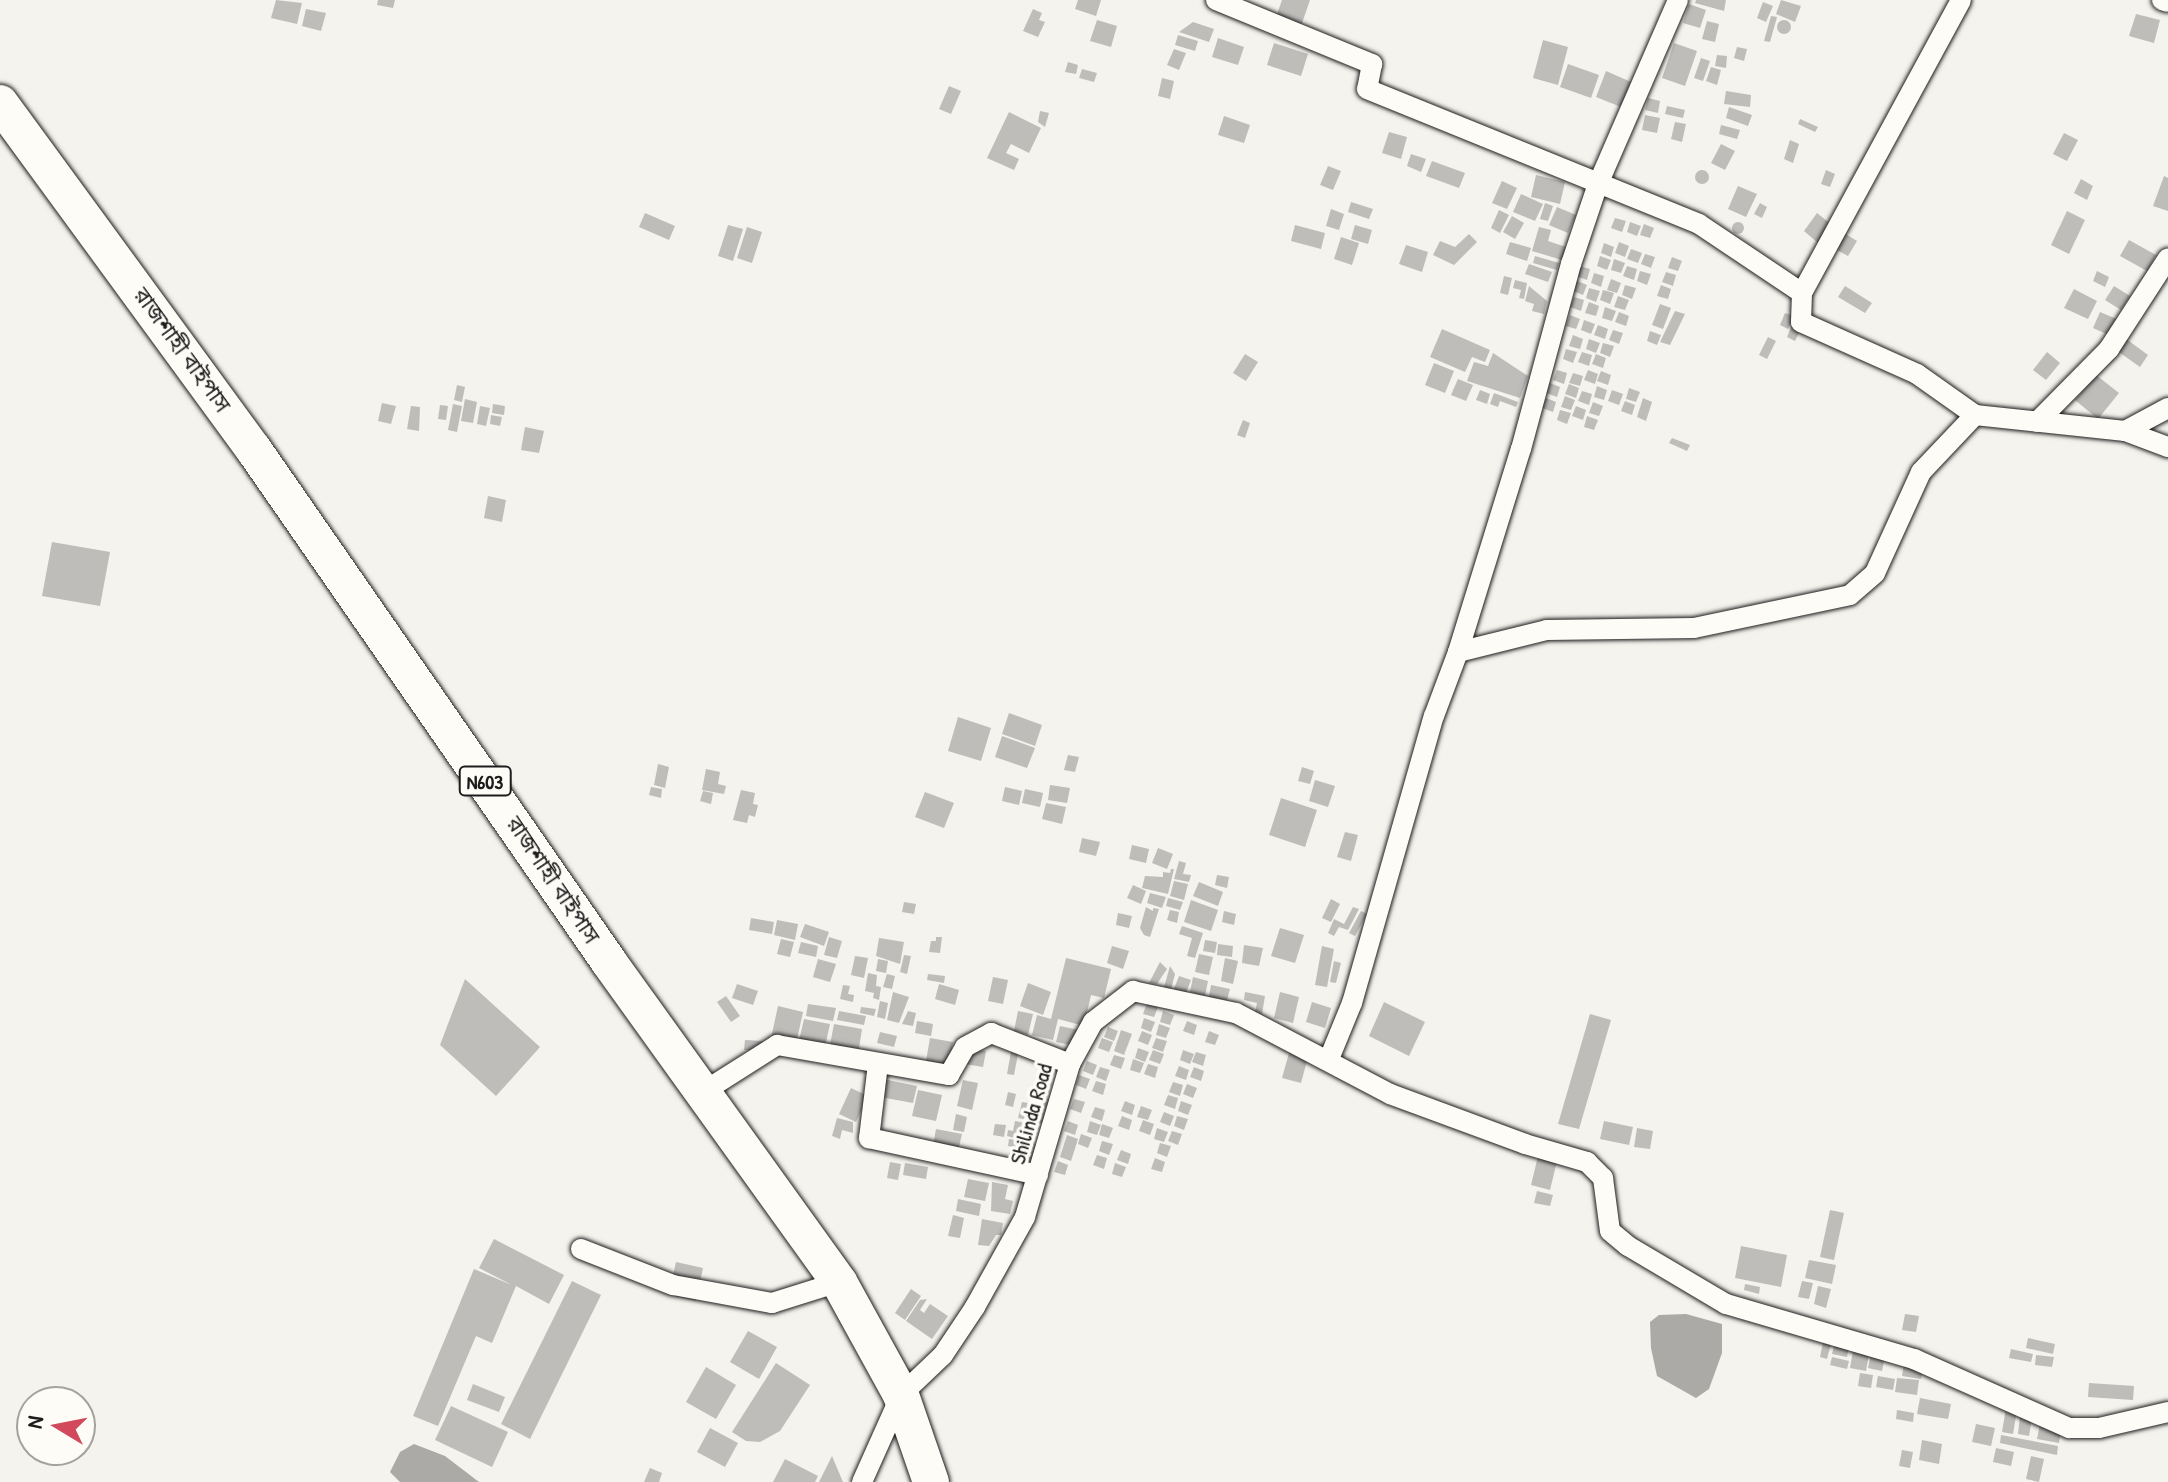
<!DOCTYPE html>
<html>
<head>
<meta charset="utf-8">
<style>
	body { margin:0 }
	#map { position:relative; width:2168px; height:1482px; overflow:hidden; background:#f4f3ee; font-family:"Patrick Hand","Noto Sans Bengali",sans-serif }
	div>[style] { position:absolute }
	.water>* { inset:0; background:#abaaa6 }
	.building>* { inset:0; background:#bebdba }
	.round { border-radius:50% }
	.roads { filter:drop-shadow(0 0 2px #1c1c1c) drop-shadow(0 0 2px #1c1c1c) }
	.street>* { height:20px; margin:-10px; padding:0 10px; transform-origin:10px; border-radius:10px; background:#fdfcf7 }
	.highway>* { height:36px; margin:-18px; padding:0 18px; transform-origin:18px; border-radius:18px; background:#fdfcf7 }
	span { translate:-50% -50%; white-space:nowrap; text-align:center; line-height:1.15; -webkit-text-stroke:7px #fdfcf7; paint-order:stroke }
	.shield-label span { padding:2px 6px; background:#fdfcf7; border:2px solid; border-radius:6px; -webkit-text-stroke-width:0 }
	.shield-label { font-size:20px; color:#1c1c1c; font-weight:700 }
	.street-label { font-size:22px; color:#1c1c1c }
	.north { position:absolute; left:16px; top:1386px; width:80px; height:80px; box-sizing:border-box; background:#fdfcf7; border:2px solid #a3a29f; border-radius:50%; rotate:280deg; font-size:22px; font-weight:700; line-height:32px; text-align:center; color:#1c1c1c }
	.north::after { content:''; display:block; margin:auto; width:28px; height:36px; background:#d1495b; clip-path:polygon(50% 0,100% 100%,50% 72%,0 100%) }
</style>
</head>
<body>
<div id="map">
	<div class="water">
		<i style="clip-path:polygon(1686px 1314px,1722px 1324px,1722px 1353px,1709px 1389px,1696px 1398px,1657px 1376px,1651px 1348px,1650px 1322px,1659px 1315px)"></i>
		<i style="clip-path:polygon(414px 1444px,445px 1456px,479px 1482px,400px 1482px,390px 1472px,400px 1452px)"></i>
	</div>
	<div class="building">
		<i style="clip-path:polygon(276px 0,302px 3px,297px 24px,271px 18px)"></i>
		<i style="clip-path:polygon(378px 0,395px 0,393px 8px,377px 5px)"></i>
		<i style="clip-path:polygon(1078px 0,1101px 0,1096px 16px,1075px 9px)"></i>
		<i style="clip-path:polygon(1282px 0,1310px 0,1300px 29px,1275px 20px)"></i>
		<i style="clip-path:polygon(1696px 0,1726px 0,1724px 11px,1695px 3px)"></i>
		<i style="clip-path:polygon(1781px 0,1801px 6px,1795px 22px,1776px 14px)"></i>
		<i style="clip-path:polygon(1763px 2px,1773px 6px,1766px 22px,1757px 18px)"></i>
		<i style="clip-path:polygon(1689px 4px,1706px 10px,1700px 28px,1683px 23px)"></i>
		<i style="clip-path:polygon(306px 9px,326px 13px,321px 31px,302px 26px)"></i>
		<i style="clip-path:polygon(1033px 9px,1042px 13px,1039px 20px,1045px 22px,1038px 37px,1023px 31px)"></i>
		<i style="clip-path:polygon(2136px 14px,2160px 20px,2154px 43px,2129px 36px)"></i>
		<i style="clip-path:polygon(1771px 16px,1777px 17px,1770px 42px,1764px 41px)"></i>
		<i class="round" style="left:1777px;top:20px;width:14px;height:14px"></i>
		<i style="clip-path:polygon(1097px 20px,1117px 26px,1111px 47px,1090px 41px)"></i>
		<i style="clip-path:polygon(1707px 21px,1719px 24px,1715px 42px,1702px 39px)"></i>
		<i style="clip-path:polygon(1193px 22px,1214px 29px,1209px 42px,1179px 32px)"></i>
		<i style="clip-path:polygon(1178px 35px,1198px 41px,1195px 51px,1175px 45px)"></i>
		<i style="clip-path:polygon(1218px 38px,1244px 47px,1238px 65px,1212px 57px)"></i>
		<i style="clip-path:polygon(1543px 40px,1568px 47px,1558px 85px,1533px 78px)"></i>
		<i style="clip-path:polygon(1274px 43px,1308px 54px,1301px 76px,1267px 65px)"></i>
		<i style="clip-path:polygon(1674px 43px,1697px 51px,1685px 86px,1662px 78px)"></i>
		<i style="clip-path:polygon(1737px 47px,1747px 49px,1744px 61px,1734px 58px)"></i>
		<i style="clip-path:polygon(1174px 49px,1186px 53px,1179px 70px,1167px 65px)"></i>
		<i style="clip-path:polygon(1717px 55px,1727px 56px,1726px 68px,1715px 66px)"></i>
		<i style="clip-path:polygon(1701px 58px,1710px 61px,1703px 81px,1694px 78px)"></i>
		<i style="clip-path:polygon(1068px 62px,1078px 65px,1076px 74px,1065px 72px)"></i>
		<i style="clip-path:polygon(1568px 64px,1599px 75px,1591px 98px,1560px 87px)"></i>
		<i style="clip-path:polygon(1711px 67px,1721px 70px,1717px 85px,1706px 81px)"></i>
		<i style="clip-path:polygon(1082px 69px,1097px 73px,1094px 82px,1079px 78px)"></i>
		<i style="clip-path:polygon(1606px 71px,1631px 82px,1621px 107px,1596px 97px)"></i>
		<i style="clip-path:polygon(1162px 78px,1174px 81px,1170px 99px,1158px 96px)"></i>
		<i style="clip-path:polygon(949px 86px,961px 91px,951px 114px,939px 109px)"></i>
		<i style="clip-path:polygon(1726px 91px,1751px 95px,1750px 107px,1724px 104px)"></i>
		<i style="clip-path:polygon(1648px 98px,1660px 101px,1658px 113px,1645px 110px)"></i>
		<i style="clip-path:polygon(1667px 106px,1685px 110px,1683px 118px,1665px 114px)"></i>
		<i style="clip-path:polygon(1729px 107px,1752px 115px,1748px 126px,1726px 118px)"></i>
		<i style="clip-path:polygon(1040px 111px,1049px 113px,1045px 127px,1038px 122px)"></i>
		<i style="clip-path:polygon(1009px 112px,1041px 128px,1029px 153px,1011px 144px,1006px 153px,1019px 159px,1014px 170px,987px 158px)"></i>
		<i style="clip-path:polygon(1645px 115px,1660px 118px,1657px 133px,1642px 130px)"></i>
		<i style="clip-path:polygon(1224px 116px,1250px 125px,1244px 143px,1218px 135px)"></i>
		<i style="clip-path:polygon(1800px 119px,1818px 127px,1815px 132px,1798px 124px)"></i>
		<i style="clip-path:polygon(1675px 122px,1686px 124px,1682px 142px,1671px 139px)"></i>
		<i style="clip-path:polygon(1721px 125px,1740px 130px,1737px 139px,1719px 134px)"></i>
		<i style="clip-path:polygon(1389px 132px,1407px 137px,1401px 159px,1382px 153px)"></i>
		<i style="clip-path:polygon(2064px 133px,2078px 140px,2067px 161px,2053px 154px)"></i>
		<i style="clip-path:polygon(1790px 140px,1799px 144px,1793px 163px,1784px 159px)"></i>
		<i style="clip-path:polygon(1721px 144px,1735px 151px,1725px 170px,1711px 163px)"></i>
		<i style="clip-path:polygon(1411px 154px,1426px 159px,1421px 172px,1407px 166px)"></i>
		<i style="clip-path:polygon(1432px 161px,1465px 173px,1459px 188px,1426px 176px)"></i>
		<i style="clip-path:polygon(1328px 166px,1341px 171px,1333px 190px,1320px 185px)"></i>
		<i class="round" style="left:1695px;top:170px;width:14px;height:14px"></i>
		<i style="clip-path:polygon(1826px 170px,1835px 174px,1830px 187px,1821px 184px)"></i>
		<i style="clip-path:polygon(1536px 175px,1565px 182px,1560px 204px,1531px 197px)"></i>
		<i style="clip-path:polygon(2164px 176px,2168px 178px,2168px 211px,2153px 206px)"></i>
		<i style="clip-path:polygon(2081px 179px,2093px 186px,2087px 200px,2074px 193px)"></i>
		<i style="clip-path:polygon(1502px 181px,1517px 188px,1507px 209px,1492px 203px)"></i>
		<i style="clip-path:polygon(1738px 186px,1757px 194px,1746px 217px,1728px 209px)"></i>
		<i style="clip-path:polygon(1521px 194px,1543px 204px,1535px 221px,1513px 212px)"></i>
		<i style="clip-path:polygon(1351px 202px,1373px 209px,1369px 219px,1348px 212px)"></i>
		<i style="clip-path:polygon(1545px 203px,1553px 206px,1548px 221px,1540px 219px)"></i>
		<i style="clip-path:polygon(1760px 203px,1767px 207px,1762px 218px,1754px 214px)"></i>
		<i style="clip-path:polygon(1557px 207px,1576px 215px,1568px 233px,1549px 225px)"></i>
		<i style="clip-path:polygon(1331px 209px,1344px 214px,1339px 230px,1326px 226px)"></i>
		<i style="clip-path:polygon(1499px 210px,1509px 215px,1500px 233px,1491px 228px)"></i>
		<i style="clip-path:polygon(2067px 211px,2085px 220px,2069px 254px,2051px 245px)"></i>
		<i style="clip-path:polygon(645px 213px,675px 226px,669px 240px,639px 227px)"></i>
		<i style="clip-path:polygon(1817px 213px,1832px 225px,1818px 243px,1804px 231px)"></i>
		<i style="clip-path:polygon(1512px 216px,1524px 223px,1515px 239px,1503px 232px)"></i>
		<i style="clip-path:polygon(1615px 218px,1626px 221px,1622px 232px,1611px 228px)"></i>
		<i class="round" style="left:1732px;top:222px;width:12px;height:12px"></i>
		<i style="clip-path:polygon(1630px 222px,1641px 226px,1637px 236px,1627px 232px)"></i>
		<i style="clip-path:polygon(1644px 224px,1654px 228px,1650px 238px,1640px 235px)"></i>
		<i style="clip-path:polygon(728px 225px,743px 229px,733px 261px,718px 256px)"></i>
		<i style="clip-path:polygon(1295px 225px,1325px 233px,1321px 249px,1291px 241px)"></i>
		<i style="clip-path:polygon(1355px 225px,1372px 230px,1368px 244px,1351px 239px)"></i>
		<i style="clip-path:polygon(747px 227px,762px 232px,752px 263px,737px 258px)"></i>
		<i style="clip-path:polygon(1539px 227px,1551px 230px,1548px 241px,1566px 247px,1562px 260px,1532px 251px)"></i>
		<i style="clip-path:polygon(1844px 233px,1857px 241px,1848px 256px,1835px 249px)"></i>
		<i style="clip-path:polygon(1469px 234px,1477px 242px,1454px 265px,1433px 255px,1440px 241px,1455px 247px)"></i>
		<i style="clip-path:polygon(1341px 237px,1359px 243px,1352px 265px,1334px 259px)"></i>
		<i style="clip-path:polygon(2129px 240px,2156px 255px,2147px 271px,2120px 256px)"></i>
		<i style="clip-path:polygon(1510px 242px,1531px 248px,1527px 261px,1506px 254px)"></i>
		<i style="clip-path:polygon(1619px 242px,1629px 246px,1625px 257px,1615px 253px)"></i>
		<i style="clip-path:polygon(1604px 243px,1614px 247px,1611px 257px,1601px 253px)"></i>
		<i style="clip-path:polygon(1406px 245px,1428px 252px,1422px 272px,1399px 264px)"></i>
		<i style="clip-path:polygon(1631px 249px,1642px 253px,1638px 263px,1627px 259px)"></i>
		<i style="clip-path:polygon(1645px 254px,1655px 257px,1651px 268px,1641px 264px)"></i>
		<i style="clip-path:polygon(1535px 256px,1559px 263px,1557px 270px,1533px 263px)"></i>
		<i style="clip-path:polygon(1600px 256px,1611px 260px,1607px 270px,1597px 266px)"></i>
		<i style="clip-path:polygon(1672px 257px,1682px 261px,1678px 271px,1668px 268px)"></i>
		<i style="clip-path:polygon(1614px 259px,1625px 263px,1621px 273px,1611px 270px)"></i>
		<i style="clip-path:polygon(1529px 264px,1552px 272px,1548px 282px,1525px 274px)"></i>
		<i style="clip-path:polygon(1580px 266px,1590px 269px,1587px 280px,1576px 276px)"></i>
		<i style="clip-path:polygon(1627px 266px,1637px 269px,1634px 280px,1623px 276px)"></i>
		<i style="clip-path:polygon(1640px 271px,1651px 274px,1647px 285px,1637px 281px)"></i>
		<i style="clip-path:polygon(2097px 271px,2109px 277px,2105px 287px,2093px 281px)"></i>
		<i style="clip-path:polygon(1666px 272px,1676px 275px,1673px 286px,1662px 282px)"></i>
		<i style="clip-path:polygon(1594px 273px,1604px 276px,1601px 287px,1591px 283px)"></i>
		<i style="clip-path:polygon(1504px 276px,1512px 278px,1508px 295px,1500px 293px)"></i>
		<i style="clip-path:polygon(1611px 279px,1621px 283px,1617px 293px,1607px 290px)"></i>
		<i style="clip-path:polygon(1515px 280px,1527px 283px,1524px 299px,1519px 298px,1521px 290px,1513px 288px)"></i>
		<i style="clip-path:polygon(1577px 281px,1587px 285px,1583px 295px,1573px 291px)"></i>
		<i style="clip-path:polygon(1625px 285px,1636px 288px,1632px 299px,1622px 295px)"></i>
		<i style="clip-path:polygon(1661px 285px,1671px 289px,1668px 299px,1657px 296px)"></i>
		<i style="clip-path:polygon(1529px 286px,1547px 301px,1544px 314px,1532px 311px,1534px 304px,1525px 301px)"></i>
		<i style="clip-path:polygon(1845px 286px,1872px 303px,1865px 313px,1838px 297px)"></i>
		<i style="clip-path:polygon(2114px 286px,2130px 296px,2121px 310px,2105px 300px)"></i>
		<i style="clip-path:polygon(1589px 288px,1600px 291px,1596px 302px,1586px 298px)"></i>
		<i style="clip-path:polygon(2074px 289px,2097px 301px,2088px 319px,2064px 308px)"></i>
		<i style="clip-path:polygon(1603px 290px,1614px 293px,1610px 304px,1600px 300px)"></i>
		<i style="clip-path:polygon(1618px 296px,1629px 300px,1625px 310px,1614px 307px)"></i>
		<i style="clip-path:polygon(1574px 297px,1584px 300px,1581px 311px,1570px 307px)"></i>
		<i style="clip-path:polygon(1589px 302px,1599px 306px,1596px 316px,1585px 313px)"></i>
		<i style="clip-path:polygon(1660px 304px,1671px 308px,1663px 329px,1652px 325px)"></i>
		<i style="clip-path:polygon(1605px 307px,1616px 311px,1612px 321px,1602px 318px)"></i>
		<i style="clip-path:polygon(1675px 311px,1685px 314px,1670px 345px,1660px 342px)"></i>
		<i style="clip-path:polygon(1619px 312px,1629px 316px,1626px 326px,1615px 322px)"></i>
		<i style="clip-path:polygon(2100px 312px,2119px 320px,2111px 336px,2093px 328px)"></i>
		<i style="clip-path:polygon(1785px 313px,1794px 316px,1788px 329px,1780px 325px)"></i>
		<i style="clip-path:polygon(1570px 315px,1580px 319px,1576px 329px,1566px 326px)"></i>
		<i style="clip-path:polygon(1584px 320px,1595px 324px,1591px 334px,1581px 330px)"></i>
		<i style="clip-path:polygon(1598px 325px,1608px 329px,1605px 339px,1594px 335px)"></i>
		<i style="clip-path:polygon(1792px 325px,1801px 329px,1795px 341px,1787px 337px)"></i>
		<i style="clip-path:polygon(1442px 329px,1490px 350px,1485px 362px,1472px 357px,1465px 372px,1430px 357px)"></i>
		<i style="clip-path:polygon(1613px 330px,1623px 333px,1619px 344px,1609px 340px)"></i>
		<i style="clip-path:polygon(1650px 331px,1661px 335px,1657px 345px,1647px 341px)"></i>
		<i style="clip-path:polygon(1573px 335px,1583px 339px,1580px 349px,1569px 346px)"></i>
		<i style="clip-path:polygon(1768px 337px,1776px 341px,1767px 359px,1759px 355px)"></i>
		<i style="clip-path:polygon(2125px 338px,2148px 355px,2140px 367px,2116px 350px)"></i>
		<i style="clip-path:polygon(1589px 339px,1600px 343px,1596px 353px,1586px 349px)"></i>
		<i style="clip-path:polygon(1603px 343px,1614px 346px,1610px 357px,1600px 353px)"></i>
		<i style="clip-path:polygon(1566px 349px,1577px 352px,1573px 363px,1563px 359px)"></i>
		<i style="clip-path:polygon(1582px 352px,1592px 355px,1589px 366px,1578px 362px)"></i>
		<i style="clip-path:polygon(2047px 352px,2060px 363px,2046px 380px,2033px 370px)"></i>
		<i style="clip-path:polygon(1493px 353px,1528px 376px,1520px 398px,1467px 381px,1474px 362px,1488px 366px)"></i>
		<i style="clip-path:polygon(1245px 354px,1258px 362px,1246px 381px,1233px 373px)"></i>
		<i style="clip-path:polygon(1596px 354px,1606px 358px,1603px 368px,1592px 364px)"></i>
		<i style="clip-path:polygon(1434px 363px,1454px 371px,1445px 393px,1425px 385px)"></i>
		<i style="clip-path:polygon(1557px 370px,1567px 373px,1564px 384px,1553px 380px)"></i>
		<i style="clip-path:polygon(1588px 370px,1598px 374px,1595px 384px,1584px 380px)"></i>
		<i style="clip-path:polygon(1601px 371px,1611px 375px,1608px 385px,1597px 381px)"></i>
		<i style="clip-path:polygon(1573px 373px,1583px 376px,1580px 386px,1569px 383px)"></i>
		<i style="clip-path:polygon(2096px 375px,2119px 393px,2098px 419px,2075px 400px)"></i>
		<i style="clip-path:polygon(1458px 379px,1473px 385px,1466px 401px,1451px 395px)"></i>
		<i style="clip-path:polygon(1550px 383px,1560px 387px,1557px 397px,1546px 393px)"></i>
		<i style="clip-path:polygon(1569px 384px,1579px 388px,1576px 398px,1565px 394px)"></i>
		<i style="clip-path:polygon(457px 385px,465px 387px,462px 402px,454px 400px)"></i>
		<i style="clip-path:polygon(1597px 386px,1607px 390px,1604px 400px,1594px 397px)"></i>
		<i style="clip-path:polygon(1629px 388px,1640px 392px,1636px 402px,1626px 399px)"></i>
		<i style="clip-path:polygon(1480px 390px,1490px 394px,1487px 404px,1476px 400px)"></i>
		<i style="clip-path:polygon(1612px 390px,1623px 394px,1619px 405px,1608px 401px)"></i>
		<i style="clip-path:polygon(1582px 391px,1592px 394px,1589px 405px,1578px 401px)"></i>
		<i style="clip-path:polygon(1494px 393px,1518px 402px,1516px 407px,1500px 401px,1498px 407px,1490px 404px)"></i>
		<i style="clip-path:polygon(1565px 396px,1575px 400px,1571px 410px,1561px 407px)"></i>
		<i style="clip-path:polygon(1546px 398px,1556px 402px,1553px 412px,1542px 408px)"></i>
		<i style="clip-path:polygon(1643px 398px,1652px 402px,1646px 421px,1637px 417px)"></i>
		<i style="clip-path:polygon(465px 399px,477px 402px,473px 423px,461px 421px)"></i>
		<i style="clip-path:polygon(1625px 401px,1635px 405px,1632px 415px,1621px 411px)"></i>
		<i style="clip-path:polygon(1593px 402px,1603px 406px,1599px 416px,1589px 413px)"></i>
		<i style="clip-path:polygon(382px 403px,396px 406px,391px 424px,378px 421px)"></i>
		<i style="clip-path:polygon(453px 404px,462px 406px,457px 432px,448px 430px)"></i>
		<i style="clip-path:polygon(493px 404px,505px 406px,504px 415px,492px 413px)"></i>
		<i style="clip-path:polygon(440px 405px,448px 406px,446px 420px,438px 419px)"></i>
		<i style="clip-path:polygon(411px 406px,420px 407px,419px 431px,407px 429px)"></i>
		<i style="clip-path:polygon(480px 406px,490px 408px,486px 426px,477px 424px)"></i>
		<i style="clip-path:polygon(1576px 406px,1586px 410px,1583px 420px,1572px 416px)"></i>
		<i style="clip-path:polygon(1560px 410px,1571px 413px,1567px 424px,1557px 420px)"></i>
		<i style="clip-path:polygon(491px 415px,502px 417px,500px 426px,490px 424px)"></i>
		<i style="clip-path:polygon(1587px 416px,1598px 420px,1594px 430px,1584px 427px)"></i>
		<i style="clip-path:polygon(1243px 420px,1250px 423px,1245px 438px,1237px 435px)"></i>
		<i style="clip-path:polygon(525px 427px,544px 431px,539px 453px,521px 450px)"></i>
		<i style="clip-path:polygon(1672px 438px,1690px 445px,1687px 451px,1669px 443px)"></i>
		<i style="clip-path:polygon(488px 496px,506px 500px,502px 522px,484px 518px)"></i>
		<i style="clip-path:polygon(52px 542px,110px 552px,100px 606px,42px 596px)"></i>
		<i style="clip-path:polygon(1009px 713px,1042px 725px,1035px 746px,1002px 734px)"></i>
		<i style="clip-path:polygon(958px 717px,991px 728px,981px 761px,948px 751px)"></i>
		<i style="clip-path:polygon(1002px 736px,1035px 748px,1027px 768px,995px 757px)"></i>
		<i style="clip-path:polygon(1068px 755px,1079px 757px,1075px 772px,1064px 770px)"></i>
		<i style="clip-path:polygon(658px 764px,669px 767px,665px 788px,654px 785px)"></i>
		<i style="clip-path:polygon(1302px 767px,1314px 771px,1310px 784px,1298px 781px)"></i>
		<i style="clip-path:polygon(706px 769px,720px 772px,718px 784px,726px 786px,724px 794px,702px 790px)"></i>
		<i style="clip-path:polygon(1315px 780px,1335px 786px,1328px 807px,1309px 801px)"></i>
		<i style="clip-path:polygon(1050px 785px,1070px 788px,1067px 803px,1048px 800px)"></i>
		<i style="clip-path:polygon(651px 787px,662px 789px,661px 798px,649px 795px)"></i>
		<i style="clip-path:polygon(1005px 787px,1022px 791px,1019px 805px,1002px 801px)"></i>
		<i style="clip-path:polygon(1025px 789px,1043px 793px,1040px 807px,1022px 803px)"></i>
		<i style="clip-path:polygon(741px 790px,755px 793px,753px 804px,758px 805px,755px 817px,749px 815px,747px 823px,733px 820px)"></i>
		<i style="clip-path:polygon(703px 791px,713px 793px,711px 804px,700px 801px)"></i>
		<i style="clip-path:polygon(925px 792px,954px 803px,944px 828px,915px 817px)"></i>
		<i style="clip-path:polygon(1281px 798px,1317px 810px,1305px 847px,1269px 835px)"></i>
		<i style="clip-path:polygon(1046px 803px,1066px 807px,1062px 824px,1042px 819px)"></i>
		<i style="clip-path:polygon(1345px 832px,1358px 835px,1351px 861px,1337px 857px)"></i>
		<i style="clip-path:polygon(1082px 838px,1100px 842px,1096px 856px,1079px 852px)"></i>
		<i style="clip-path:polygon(1132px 845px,1149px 849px,1146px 863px,1129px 859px)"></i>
		<i style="clip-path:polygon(1158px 848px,1173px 854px,1167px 869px,1152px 863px)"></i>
		<i style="clip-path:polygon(1179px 861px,1186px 863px,1183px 874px,1191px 875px,1189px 882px,1174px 879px)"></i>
		<i style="clip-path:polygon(1171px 869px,1174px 869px,1168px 894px,1142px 888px,1145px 876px,1163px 877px,1163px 872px,1170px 873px)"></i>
		<i style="clip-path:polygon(1217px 875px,1229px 877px,1227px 888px,1215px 885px)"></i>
		<i style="clip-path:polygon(1174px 881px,1188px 884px,1184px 900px,1170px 896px)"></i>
		<i style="clip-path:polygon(1199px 882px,1223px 892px,1218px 906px,1193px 896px)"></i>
		<i style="clip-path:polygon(1133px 885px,1146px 891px,1141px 904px,1127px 898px)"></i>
		<i style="clip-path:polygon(1150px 893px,1166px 897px,1162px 908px,1147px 903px)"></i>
		<i style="clip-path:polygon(1168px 898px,1183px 902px,1180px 910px,1166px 906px)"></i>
		<i style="clip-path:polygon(1331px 899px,1340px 904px,1331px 922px,1322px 918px)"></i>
		<i style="clip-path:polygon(1191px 900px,1218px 910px,1211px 931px,1184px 922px)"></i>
		<i style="clip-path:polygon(904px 902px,916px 904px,914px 914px,902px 912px)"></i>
		<i style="clip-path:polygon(1146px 907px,1153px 911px,1153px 908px,1159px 909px,1150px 937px,1144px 935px,1140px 928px)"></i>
		<i style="clip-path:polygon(1353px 907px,1359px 909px,1348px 930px,1339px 927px,1334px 936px,1328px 933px,1334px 919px,1344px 924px)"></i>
		<i style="clip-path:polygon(1170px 910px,1179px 912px,1177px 923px,1167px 920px)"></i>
		<i style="clip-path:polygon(1224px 911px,1236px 914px,1234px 925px,1222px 922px)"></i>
		<i style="clip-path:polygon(1361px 911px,1367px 914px,1355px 936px,1349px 933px)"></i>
		<i style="clip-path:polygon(1118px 913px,1132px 916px,1129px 928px,1116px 925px)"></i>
		<i style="clip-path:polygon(751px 918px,774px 922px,772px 934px,749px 930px)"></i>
		<i style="clip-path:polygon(777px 920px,798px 924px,795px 940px,774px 935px)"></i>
		<i style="clip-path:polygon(805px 924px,829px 932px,824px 946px,800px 937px)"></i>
		<i style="clip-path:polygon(1182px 926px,1203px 933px,1195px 958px,1187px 956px,1192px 938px,1179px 934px)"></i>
		<i style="clip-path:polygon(1280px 928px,1304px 935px,1295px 963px,1271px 956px)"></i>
		<i style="clip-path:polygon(829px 937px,842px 941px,837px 958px,824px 955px)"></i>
		<i style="clip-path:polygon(936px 937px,942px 937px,940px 953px,929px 952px,931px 941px,936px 941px)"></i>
		<i style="clip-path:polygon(879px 938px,904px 942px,900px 964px,876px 956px)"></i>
		<i style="clip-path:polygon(781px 939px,794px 942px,790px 957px,777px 954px)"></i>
		<i style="clip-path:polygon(1205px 940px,1217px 942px,1215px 953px,1203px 951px)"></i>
		<i style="clip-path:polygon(801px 942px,818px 946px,816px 957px,798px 953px)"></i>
		<i style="clip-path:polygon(1218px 944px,1233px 946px,1232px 957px,1217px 955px)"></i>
		<i style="clip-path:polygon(1244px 945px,1263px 948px,1259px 966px,1242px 963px)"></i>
		<i style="clip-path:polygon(1112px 946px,1129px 951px,1123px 969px,1107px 963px)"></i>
		<i style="clip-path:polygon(1322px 946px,1334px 949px,1327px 987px,1315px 985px)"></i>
		<i style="clip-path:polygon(1199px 954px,1213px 957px,1209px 975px,1195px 972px)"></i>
		<i style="clip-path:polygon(904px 955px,911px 956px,907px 974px,900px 972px)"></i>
		<i style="clip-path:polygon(855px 956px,868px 958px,864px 978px,851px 975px)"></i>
		<i style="clip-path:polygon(1066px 958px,1111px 969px,1104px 998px,1091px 995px,1084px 1026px,1058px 1019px,1053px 1040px,1032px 1035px,1037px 1015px,1051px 1019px)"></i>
		<i style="clip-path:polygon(1225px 958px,1238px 961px,1233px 984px,1221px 981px)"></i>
		<i style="clip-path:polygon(818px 959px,836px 964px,830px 982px,813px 977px)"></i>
		<i style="clip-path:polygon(878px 959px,888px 961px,886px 973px,876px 971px)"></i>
		<i style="clip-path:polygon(1334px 961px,1341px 963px,1336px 983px,1330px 982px)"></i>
		<i style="clip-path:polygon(1160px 962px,1167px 969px,1157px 984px,1149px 983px)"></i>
		<i style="clip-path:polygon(1170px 966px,1175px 974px,1171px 989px,1164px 987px)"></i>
		<i style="clip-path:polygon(868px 973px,877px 975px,876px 986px,881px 987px,879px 1000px,873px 998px,874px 993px,865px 991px)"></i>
		<i style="clip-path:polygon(887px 974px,895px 976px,892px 989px,883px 987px)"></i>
		<i style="clip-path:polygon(928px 974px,945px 976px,944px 983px,927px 980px)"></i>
		<i style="clip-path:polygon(1179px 976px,1191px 980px,1186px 993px,1174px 989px)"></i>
		<i style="clip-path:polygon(993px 977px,1008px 980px,1003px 1004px,988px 1001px)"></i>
		<i style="clip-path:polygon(1193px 977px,1208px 981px,1205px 996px,1190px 992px)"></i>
		<i style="clip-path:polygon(465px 979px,540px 1047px,496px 1096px,440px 1045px)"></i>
		<i style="clip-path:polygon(1028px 983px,1051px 992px,1043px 1015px,1020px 1006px)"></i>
		<i style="clip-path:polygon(737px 984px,758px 991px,753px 1005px,732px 998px)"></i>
		<i style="clip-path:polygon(939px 984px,959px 990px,955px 1005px,935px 999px)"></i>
		<i style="clip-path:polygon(843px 985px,850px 986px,848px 994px,854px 995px,853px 1002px,840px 999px)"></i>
		<i style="clip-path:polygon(1211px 985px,1230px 989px,1227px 1000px,1209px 997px)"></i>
		<i style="clip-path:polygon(893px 992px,909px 997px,899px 1023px,887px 1020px)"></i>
		<i style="clip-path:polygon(1245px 992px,1265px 996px,1262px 1014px,1255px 1012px,1257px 1003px,1244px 1000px)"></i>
		<i style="clip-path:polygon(1280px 992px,1299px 997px,1293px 1023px,1274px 1018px)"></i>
		<i style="clip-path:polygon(726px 996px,740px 1016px,731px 1022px,717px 1002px)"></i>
		<i style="clip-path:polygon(880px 1001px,888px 1003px,885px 1019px,877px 1017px)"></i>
		<i style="clip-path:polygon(1312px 1002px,1331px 1008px,1325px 1028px,1306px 1022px)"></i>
		<i style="clip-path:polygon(1384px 1002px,1425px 1022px,1409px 1056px,1369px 1036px)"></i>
		<i style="clip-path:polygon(1147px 1003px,1158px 1007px,1154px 1017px,1143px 1014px)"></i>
		<i style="clip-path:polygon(808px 1004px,836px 1008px,833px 1021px,806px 1016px)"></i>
		<i style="clip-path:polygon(778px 1006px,803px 1012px,796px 1044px,771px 1038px)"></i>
		<i style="clip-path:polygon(861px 1007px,876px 1009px,874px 1016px,860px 1013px)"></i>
		<i style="clip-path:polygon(839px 1011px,866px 1016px,864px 1025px,837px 1020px)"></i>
		<i style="clip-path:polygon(908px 1011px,916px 1013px,913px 1026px,902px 1024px)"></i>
		<i style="clip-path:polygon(1018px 1011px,1033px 1014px,1028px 1035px,1014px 1031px)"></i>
		<i style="clip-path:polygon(1163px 1011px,1174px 1015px,1170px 1025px,1160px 1022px)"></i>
		<i style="clip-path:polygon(1590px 1014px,1611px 1020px,1579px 1129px,1558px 1124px)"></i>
		<i style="clip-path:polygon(1144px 1018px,1155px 1022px,1151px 1032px,1141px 1028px)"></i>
		<i style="clip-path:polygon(804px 1019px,830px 1024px,824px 1051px,798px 1045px)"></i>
		<i style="clip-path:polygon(917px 1021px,933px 1024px,931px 1036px,915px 1033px)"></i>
		<i style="clip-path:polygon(1187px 1021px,1197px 1025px,1194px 1035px,1183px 1031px)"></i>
		<i style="clip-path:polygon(834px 1024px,862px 1029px,858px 1055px,829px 1050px)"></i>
		<i style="clip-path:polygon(1159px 1024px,1170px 1028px,1166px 1038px,1156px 1035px)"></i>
		<i style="clip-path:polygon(1060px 1026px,1079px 1030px,1075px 1046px,1056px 1042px)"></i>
		<i style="clip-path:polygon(1108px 1027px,1118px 1031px,1114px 1041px,1104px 1037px)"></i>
		<i style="clip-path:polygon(1121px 1030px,1132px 1034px,1124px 1055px,1114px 1051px)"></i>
		<i style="clip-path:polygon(1142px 1031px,1152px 1035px,1148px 1045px,1138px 1041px)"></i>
		<i style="clip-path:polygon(1209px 1031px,1219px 1035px,1215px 1045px,1205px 1042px)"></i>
		<i style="clip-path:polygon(880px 1032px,897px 1036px,894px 1047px,877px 1043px)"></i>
		<i style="clip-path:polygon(930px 1038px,953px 1042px,949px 1065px,926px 1061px)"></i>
		<i style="clip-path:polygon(1102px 1038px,1113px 1042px,1109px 1052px,1098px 1048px)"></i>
		<i style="clip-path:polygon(1156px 1038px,1167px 1041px,1163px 1052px,1152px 1048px)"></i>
		<i style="clip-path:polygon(745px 1040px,763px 1041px,763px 1051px,744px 1050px)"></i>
		<i style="clip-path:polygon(968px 1048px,986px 1051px,983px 1067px,965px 1064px)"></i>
		<i style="clip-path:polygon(1138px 1048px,1149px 1052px,1145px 1062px,1135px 1058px)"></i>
		<i style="clip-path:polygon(1153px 1050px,1164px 1054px,1160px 1064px,1149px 1060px)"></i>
		<i style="clip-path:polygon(1183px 1050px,1194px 1054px,1190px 1064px,1180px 1060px)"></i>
		<i style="clip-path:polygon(1011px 1052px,1018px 1054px,1014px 1075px,1007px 1074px)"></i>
		<i style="clip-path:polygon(1196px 1052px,1206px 1055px,1203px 1066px,1192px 1062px)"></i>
		<i style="clip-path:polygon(1289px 1053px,1308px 1057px,1301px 1083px,1282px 1078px)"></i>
		<i style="clip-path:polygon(1114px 1055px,1125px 1058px,1121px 1069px,1110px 1065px)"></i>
		<i style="clip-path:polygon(1133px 1059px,1144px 1063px,1140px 1073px,1130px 1070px)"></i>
		<i style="clip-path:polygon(1087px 1061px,1097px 1065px,1093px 1075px,1083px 1071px)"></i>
		<i style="clip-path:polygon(1148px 1064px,1158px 1067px,1155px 1078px,1144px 1074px)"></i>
		<i style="clip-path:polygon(1179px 1066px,1189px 1070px,1186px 1080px,1175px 1076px)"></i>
		<i style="clip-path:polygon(1100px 1067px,1110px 1070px,1106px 1081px,1096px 1077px)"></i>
		<i style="clip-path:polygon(1194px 1067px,1204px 1071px,1201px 1081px,1190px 1077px)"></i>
		<i style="clip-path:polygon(1079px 1075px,1090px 1079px,1086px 1089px,1076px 1085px)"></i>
		<i style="clip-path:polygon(883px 1079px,917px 1086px,913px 1103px,880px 1097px)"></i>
		<i style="clip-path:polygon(963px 1080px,978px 1083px,972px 1110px,957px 1106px)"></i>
		<i style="clip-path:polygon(1096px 1081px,1106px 1084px,1103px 1095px,1092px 1091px)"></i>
		<i style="clip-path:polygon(1173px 1082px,1183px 1085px,1180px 1096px,1169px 1092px)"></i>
		<i style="clip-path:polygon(1187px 1084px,1197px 1088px,1193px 1098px,1183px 1094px)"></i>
		<i style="clip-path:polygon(851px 1088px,868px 1096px,856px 1122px,839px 1114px)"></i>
		<i style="clip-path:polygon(918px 1090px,942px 1095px,936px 1121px,912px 1116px)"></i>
		<i style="clip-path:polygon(1008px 1092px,1016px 1094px,1013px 1107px,1005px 1105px)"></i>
		<i style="clip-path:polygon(1168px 1095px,1178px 1098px,1175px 1109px,1164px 1105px)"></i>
		<i style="clip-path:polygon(1035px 1097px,1049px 1099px,1045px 1124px,1030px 1121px)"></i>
		<i style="clip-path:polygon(1074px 1099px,1085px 1102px,1081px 1113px,1070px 1109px)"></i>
		<i style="clip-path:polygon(1125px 1101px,1135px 1105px,1132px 1115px,1121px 1111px)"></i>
		<i style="clip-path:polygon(1181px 1101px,1192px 1105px,1188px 1115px,1178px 1111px)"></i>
		<i style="clip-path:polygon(1022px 1102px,1028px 1103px,1024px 1119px,1018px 1118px)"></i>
		<i style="clip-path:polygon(1141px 1106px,1152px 1110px,1148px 1120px,1137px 1117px)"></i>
		<i style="clip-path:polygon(1095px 1107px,1105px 1110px,1102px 1121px,1091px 1117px)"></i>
		<i style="clip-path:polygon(1164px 1112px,1174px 1116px,1170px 1126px,1160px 1122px)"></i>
		<i style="clip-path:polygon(956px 1114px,967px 1117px,964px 1132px,953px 1130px)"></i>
		<i style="clip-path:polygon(1122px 1116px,1132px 1120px,1129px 1130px,1118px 1126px)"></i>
		<i style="clip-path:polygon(1177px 1116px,1188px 1119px,1184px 1130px,1174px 1126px)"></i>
		<i style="clip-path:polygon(837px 1118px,853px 1122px,853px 1133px,842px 1130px,840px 1139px,832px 1136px)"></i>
		<i style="clip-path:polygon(1143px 1120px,1154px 1124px,1150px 1135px,1139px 1131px)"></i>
		<i style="clip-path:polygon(1015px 1121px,1026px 1123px,1022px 1140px,1007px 1136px,1008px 1130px,1013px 1131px)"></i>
		<i style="clip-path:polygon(1068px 1121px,1078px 1125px,1075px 1135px,1064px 1131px)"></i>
		<i style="clip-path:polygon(1090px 1121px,1101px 1125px,1097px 1135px,1087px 1132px)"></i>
		<i style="clip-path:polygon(1604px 1121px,1633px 1127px,1629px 1145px,1600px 1139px)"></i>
		<i style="clip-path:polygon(995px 1124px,1006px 1125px,1004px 1137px,993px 1135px)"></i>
		<i style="clip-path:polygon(1102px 1124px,1113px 1128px,1109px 1138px,1099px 1135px)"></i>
		<i style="clip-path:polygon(1157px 1128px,1168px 1132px,1164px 1142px,1154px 1139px)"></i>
		<i style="clip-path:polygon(1637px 1128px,1653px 1131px,1650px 1149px,1634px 1147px)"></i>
		<i style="clip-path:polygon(936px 1129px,962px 1134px,957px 1156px,932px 1151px)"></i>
		<i style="clip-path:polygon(1172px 1131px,1182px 1134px,1178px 1145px,1168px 1141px)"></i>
		<i style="clip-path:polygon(1081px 1134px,1092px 1138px,1088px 1148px,1078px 1144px)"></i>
		<i style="clip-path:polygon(1067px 1135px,1078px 1139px,1071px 1161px,1060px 1157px)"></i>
		<i style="clip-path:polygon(1009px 1139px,1024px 1141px,1022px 1149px,1008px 1146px)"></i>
		<i style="clip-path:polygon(1102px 1141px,1113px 1144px,1109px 1155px,1099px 1151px)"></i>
		<i style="clip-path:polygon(1027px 1142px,1039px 1145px,1034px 1172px,1021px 1169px)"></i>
		<i style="clip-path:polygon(1160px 1143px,1171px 1146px,1167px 1157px,1157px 1153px)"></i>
		<i style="clip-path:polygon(1010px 1149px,1022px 1151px,1020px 1159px,1008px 1157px)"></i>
		<i style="clip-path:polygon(1121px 1150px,1131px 1154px,1128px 1164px,1117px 1160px)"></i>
		<i style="clip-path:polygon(1539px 1152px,1558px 1157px,1550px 1190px,1531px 1185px)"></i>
		<i style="clip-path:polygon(1097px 1155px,1107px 1158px,1104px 1169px,1093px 1165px)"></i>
		<i style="clip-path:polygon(1155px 1158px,1165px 1162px,1162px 1172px,1151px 1169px)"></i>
		<i style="clip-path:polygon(1058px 1161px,1068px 1165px,1065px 1175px,1054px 1172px)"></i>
		<i style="clip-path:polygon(890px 1162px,901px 1164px,898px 1180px,887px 1178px)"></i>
		<i style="clip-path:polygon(905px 1163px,928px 1167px,926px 1179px,903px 1175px)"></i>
		<i style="clip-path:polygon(1115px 1163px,1126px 1167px,1122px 1177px,1112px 1174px)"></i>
		<i style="clip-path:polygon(968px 1179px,989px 1183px,985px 1201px,964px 1197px)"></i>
		<i style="clip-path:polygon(992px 1182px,1008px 1185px,1005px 1199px,1013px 1201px,1010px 1214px,991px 1211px)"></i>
		<i style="clip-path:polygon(1537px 1191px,1553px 1195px,1550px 1206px,1534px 1203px)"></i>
		<i style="clip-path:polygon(958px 1199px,981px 1204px,979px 1216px,956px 1211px)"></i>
		<i style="clip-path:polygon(1830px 1210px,1844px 1213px,1834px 1260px,1820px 1257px)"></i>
		<i style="clip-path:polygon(953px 1215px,964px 1218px,960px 1238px,948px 1236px)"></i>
		<i style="clip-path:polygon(982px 1219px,1003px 1223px,1001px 1235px,996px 1235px,989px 1246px,978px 1245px)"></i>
		<i style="clip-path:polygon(494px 1239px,564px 1275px,549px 1304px,516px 1286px,492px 1343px,476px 1336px,438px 1426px,413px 1416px,474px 1269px,512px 1285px,479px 1268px)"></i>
		<i style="clip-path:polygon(1741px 1246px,1787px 1255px,1781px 1287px,1735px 1278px)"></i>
		<i style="clip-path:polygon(1809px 1260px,1836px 1265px,1832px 1284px,1805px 1278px)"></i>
		<i style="clip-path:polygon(676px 1262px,703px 1268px,696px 1301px,669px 1295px)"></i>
		<i style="clip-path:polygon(572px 1281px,601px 1295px,530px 1439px,501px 1424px)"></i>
		<i style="clip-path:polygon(1802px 1281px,1813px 1283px,1809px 1299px,1798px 1297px)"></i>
		<i style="clip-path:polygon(1745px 1284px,1760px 1287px,1759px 1294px,1744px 1290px)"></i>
		<i style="clip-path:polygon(1818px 1286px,1831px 1289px,1826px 1308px,1814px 1304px)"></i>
		<i style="clip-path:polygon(911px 1289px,921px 1296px,905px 1320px,895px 1313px)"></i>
		<i style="clip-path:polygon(927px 1299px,920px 1310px,924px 1313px,930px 1304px,948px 1316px,932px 1339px,906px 1321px,920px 1300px)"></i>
		<i style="clip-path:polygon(1905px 1314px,1919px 1316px,1916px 1332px,1902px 1330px)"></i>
		<i style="clip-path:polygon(748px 1331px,777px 1347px,759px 1379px,730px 1362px)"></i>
		<i style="clip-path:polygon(1824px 1338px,1832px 1340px,1827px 1359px,1820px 1357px)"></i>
		<i style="clip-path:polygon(2028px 1338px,2055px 1344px,2053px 1354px,2026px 1348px)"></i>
		<i style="clip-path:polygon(1836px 1339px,1850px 1342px,1847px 1357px,1832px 1354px)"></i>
		<i style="clip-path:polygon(1854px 1345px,1870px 1348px,1866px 1371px,1850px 1368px)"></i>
		<i style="clip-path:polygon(1872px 1349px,1886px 1352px,1882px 1371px,1868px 1368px)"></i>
		<i style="clip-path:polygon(2011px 1349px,2033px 1354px,2031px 1362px,2009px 1358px)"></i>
		<i style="clip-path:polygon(2036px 1355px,2054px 1357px,2052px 1367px,2035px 1365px)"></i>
		<i style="clip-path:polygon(1832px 1357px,1849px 1361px,1847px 1369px,1830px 1365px)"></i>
		<i style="clip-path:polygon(776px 1363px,810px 1385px,780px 1431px,760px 1442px,746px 1441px,732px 1432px)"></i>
		<i style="clip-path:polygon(1904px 1364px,1923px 1367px,1921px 1379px,1902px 1376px)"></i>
		<i style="clip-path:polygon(706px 1367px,736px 1385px,716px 1419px,686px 1402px)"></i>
		<i style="clip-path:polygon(1860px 1373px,1873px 1375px,1871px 1388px,1858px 1386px)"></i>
		<i style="clip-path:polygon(1878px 1376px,1895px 1379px,1893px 1390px,1876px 1387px)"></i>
		<i style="clip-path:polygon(1897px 1378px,1919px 1380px,1917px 1395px,1895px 1392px)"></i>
		<i style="clip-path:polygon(2089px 1383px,2134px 1386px,2133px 1400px,2088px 1397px)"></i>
		<i style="clip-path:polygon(473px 1384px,505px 1397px,499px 1412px,467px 1400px)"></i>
		<i style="clip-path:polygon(1920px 1398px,1951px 1404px,1948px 1419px,1917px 1414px)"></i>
		<i style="clip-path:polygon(451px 1406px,508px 1432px,492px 1467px,435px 1440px)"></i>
		<i style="clip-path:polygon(2006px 1408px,2017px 1410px,2013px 1434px,2002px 1432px)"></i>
		<i style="clip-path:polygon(1897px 1410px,1914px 1413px,1913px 1422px,1896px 1419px)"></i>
		<i style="clip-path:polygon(2020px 1416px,2032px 1418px,2029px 1436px,2018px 1434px)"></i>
		<i style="clip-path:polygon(1976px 1424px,1995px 1428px,1991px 1446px,1972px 1442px)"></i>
		<i style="clip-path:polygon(2040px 1424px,2061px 1428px,2059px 1443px,2037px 1439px)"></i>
		<i style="clip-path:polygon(710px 1428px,738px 1443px,725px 1467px,697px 1452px)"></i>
		<i style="clip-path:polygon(2001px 1435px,2058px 1446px,2057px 1455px,2000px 1443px)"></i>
		<i style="clip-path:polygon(1922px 1440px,1942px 1444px,1939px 1464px,1919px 1460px)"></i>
		<i style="clip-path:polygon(1996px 1448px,2014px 1452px,2011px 1466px,1993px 1462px)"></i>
		<i style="clip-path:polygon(1902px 1450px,1913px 1452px,1910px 1468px,1899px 1466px)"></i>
		<i style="clip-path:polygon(832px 1456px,843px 1482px,819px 1482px)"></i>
		<i style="clip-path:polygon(2031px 1456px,2044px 1459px,2039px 1482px,2026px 1479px)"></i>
		<i style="clip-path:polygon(785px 1459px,818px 1476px,815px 1482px,773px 1482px)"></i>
		<i style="clip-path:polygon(650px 1468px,662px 1473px,659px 1482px,644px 1482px)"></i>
	</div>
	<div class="roads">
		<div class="street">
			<i style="left:1216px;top:0;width:169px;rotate:22.3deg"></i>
			<i style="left:1372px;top:64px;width:25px;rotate:101deg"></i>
			<i style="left:1367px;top:89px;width:358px;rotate:22.1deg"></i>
			<i style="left:1699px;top:224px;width:124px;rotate:33.8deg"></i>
			<i style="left:1802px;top:293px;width:29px;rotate:92deg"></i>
			<i style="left:1801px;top:322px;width:127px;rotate:24.1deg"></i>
			<i style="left:1917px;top:374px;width:71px;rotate:35.3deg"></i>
			<i style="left:2162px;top:0;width:6px;rotate:18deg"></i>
			<i style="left:1802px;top:293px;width:333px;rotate:-61.5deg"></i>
			<i style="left:2037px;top:422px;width:103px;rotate:-45.4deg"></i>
			<i style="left:2109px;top:349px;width:108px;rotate:-57deg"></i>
			<i style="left:2125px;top:431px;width:49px;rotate:-28.1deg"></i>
			<i style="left:1458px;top:652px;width:92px;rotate:-13.9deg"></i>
			<i style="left:1547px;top:630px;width:147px;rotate:-0.8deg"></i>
			<i style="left:1694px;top:628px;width:159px;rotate:-11.9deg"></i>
			<i style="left:1850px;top:595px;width:33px;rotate:-41deg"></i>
			<i style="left:1875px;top:573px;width:111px;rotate:-65.5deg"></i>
			<i style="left:1921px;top:472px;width:79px;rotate:-46.5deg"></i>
			<i style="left:1975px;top:415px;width:151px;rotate:6.1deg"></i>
			<i style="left:2125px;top:431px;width:46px;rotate:20.4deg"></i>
			<i style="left:1329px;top:1059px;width:61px;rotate:-67.7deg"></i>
			<i style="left:1352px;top:1003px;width:298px;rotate:-74.1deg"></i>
			<i style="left:1434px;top:716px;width:68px;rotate:-69.4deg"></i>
			<i style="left:1458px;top:652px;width:213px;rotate:-72.8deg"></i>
			<i style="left:1521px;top:449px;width:192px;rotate:-74.9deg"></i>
			<i style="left:1571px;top:264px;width:84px;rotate:-71.4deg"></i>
			<i style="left:1598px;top:184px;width:201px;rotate:-66.5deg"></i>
			<i style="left:878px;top:1064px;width:75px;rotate:96.9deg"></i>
			<i style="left:869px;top:1138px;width:173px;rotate:12.3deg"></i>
			<i style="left:703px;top:1092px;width:88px;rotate:-32.4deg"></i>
			<i style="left:777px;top:1045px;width:175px;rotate:9.9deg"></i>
			<i style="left:949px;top:1075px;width:32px;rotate:-60deg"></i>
			<i style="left:965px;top:1047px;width:30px;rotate:-28deg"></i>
			<i style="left:991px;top:1033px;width:85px;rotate:21.4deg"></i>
			<i style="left:581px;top:1249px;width:99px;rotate:21.4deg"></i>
			<i style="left:673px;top:1285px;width:101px;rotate:10.3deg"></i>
			<i style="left:772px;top:1303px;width:70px;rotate:-17.4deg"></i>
			<i style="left:862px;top:1482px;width:95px;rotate:-65.9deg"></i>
			<i style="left:901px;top:1395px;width:58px;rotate:-43.6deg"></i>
			<i style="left:943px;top:1355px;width:58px;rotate:-56.3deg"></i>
			<i style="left:975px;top:1307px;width:103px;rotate:-60.9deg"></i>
			<i style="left:1025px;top:1217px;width:159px;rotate:-73.6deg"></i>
			<i style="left:1070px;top:1064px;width:48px;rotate:-61.3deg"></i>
			<i style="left:1093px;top:1022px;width:51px;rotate:-37.8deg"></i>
			<i style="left:1133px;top:991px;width:105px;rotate:12.1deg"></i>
			<i style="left:1236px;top:1013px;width:174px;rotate:27.7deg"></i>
			<i style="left:1390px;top:1094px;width:144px;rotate:20.3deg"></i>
			<i style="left:1525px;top:1144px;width:65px;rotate:16.2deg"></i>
			<i style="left:1587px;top:1162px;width:23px;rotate:45deg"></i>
			<i style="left:1603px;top:1178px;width:53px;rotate:82.5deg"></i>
			<i style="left:1610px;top:1231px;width:23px;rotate:40deg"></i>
			<i style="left:1628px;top:1246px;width:114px;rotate:30.6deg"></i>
			<i style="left:1726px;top:1304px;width:196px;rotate:16.3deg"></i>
			<i style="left:1914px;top:1359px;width:170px;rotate:24deg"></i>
			<i style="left:2069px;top:1428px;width:30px"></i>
			<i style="left:2099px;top:1428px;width:71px;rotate:-13.1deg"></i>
		</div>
		<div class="highway">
			<i style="left:0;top:103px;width:430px;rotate:53.8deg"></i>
			<i style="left:254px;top:450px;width:623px;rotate:55.26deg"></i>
			<i style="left:609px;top:962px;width:394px;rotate:54.3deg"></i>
			<i style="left:839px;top:1282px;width:129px;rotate:61.2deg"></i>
			<i style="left:901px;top:1395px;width:92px;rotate:71deg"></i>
		</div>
	</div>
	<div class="shield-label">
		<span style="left:485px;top:781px">N603</span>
	</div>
	<div class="street-label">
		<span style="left:182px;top:350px;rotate:54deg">রাজশাহী বাইপাস</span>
		<span style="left:553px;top:880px;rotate:56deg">রাজশাহী বাইপাস</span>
		<span style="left:1031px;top:1114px;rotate:-74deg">Shilinda Road</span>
	</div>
	<div class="north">N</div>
</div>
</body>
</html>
